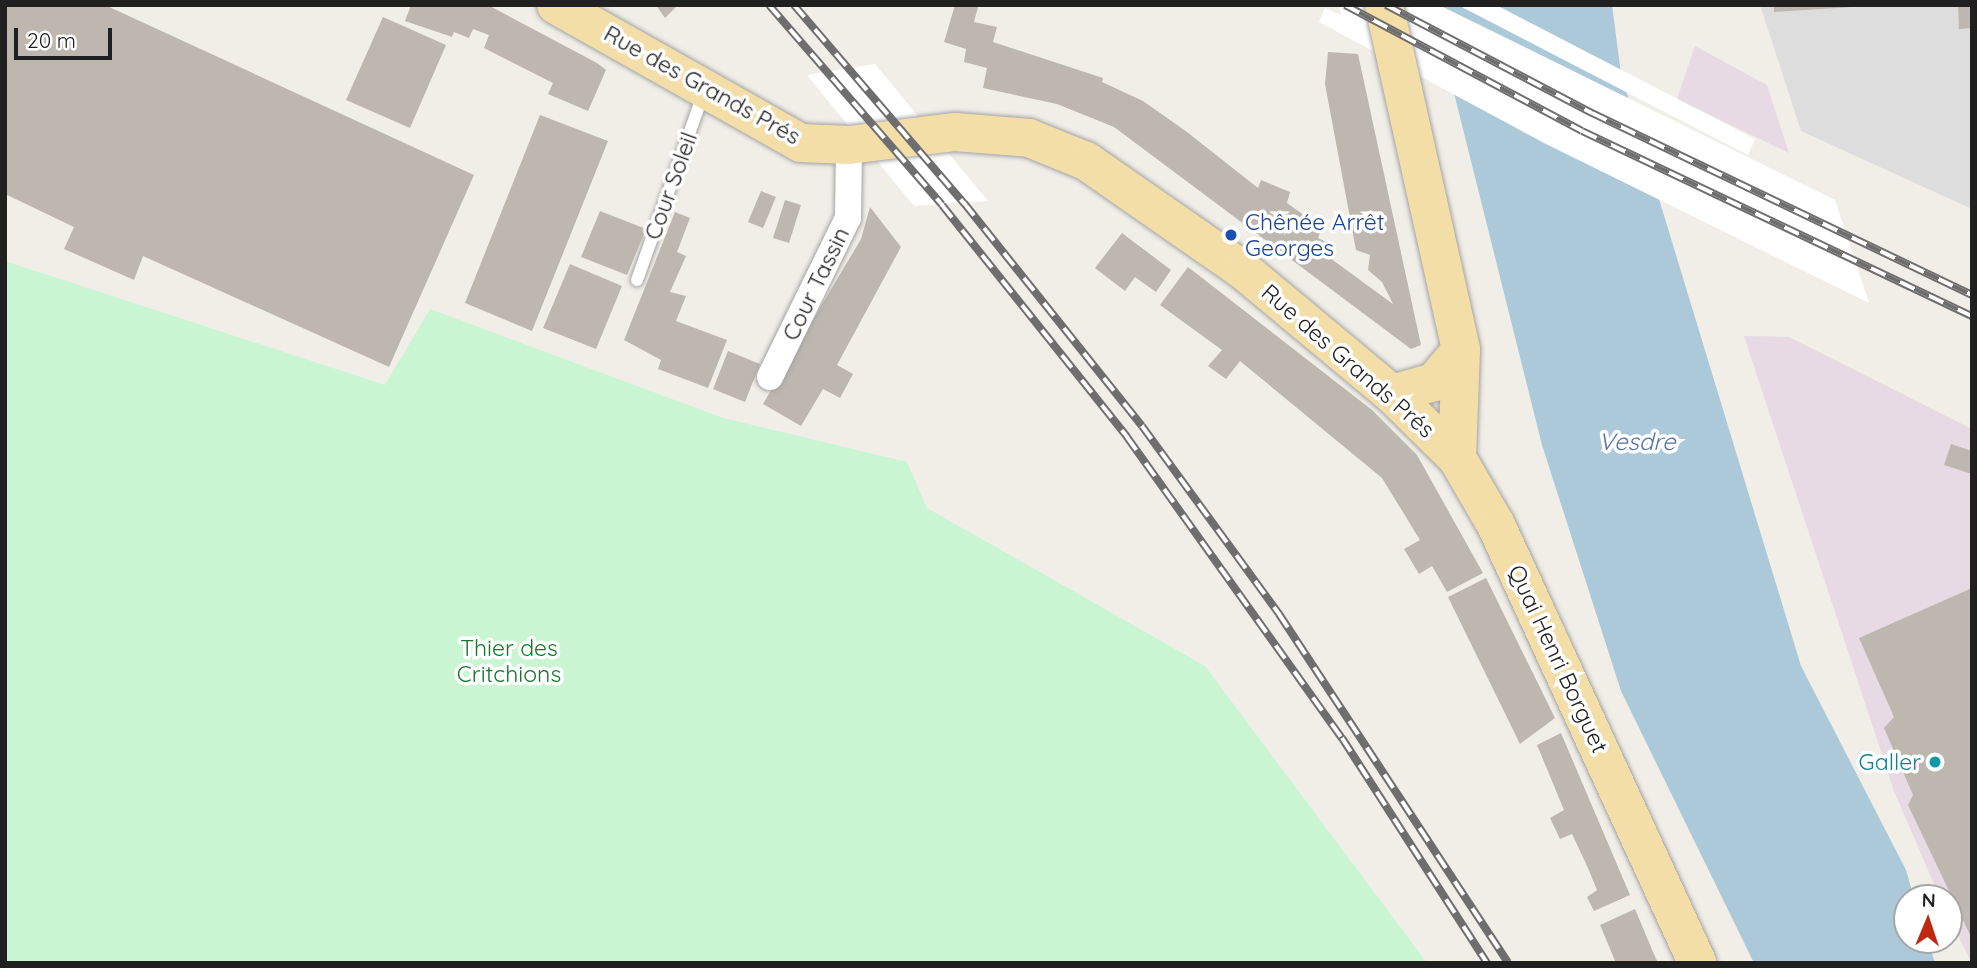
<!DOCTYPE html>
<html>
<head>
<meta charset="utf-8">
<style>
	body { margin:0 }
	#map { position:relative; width:1977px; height:968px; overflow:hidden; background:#f0eee7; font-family:Quicksand,sans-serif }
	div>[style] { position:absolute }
	.residential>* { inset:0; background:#dedddd }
	.industrial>* { inset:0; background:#e8dae4 }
	.park>* { inset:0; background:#c9f5d2 }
	.water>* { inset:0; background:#acc9d9 }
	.pier>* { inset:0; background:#fff }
	.building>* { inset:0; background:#bdb7b0 }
	.roads { filter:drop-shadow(0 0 2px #a4a4a4) drop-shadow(0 0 2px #a4a4a4) }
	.lane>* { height:12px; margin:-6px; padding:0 6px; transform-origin:6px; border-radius:6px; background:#fff }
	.street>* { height:26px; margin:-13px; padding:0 13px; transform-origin:13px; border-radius:13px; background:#fff }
	.primary>* { height:38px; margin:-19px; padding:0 19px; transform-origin:19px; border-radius:19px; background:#f4dea8 }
	.rail>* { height:8px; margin-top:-4px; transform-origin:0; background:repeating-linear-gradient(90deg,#fff 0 16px,#6e6e6e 0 32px); box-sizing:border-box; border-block:2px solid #6e6e6e }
	.dots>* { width:19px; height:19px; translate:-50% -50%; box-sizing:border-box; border:4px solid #fff; border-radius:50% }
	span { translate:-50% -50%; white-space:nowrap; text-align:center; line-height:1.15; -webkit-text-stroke:7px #fff; paint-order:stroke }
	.street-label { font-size:23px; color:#202020 }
	.transit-label { font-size:23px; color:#164399 }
	.left { translate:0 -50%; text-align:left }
	.park-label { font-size:23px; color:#15772a }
	.culture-label { font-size:23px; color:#0d838f }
	.right { translate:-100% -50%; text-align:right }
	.water-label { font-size:24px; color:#5473a8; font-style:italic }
	.frame { position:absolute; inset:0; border:7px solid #202020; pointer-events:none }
	.north { position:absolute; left:1893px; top:884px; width:70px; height:70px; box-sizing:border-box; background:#fff; border:2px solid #a6a6a6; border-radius:50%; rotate:2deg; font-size:19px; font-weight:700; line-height:28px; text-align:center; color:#202020 }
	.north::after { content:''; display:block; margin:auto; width:24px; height:32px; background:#bf2811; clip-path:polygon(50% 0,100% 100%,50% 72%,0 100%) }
	.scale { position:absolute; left:14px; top:28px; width:98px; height:32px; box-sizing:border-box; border:4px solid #202020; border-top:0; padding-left:9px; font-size:21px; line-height:24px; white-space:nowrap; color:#202020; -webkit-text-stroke:5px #fff; paint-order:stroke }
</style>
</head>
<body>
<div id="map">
	<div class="residential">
		<i style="clip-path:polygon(1760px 5px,1972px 5px,1972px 209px,1801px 131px)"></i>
	</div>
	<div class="industrial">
		<i style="clip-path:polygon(1695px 46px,1767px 85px,1789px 153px,1677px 99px)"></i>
		<i style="clip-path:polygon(1744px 336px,1789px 337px,1972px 429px,1972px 963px,1949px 919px,1949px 898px,1940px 898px,1894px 791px)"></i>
	</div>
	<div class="park">
		<i style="clip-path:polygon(5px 261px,385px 385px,430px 309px,723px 418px,907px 462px,927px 508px,1205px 666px,1427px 963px,5px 963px)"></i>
	</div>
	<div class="water">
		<i style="clip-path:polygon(1432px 5px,1612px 5px,1621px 74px,1801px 666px,1906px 870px,1914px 898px,1907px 898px,1907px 940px,1928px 940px,1935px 963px,1754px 963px,1621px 691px,1542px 445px)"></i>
	</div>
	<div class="pier">
		<i style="clip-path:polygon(1339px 5px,1439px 5px,1835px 200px,1869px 303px,1546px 144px,1319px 22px,1325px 8px,1341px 15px)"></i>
		<i style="clip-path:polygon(1458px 5px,1496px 5px,1755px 139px,1748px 155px)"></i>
		<i style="clip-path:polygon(875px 64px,988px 201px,914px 206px,807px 75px)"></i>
	</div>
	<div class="building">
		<i style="clip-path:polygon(5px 5px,105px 5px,474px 175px,389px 367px,143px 256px,134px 280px,64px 249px,74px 227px,5px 194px)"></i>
		<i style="clip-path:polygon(411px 5px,488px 5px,597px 63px,606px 70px,588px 111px,548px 94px,553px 83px,484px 48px,489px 35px,473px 29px,469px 38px,454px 32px,452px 37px,405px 21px)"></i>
		<i style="clip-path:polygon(656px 5px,678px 5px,665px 18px)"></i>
		<i style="clip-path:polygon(955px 5px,978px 7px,974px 22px,997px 27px,993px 42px,1103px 78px,1102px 82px,1143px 101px,1187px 132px,1258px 188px,1261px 180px,1290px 192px,1287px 203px,1322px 228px,1318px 238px,1332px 245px,1330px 258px,1393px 304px,1382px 282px,1368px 270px,1370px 255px,1356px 250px,1325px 84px,1328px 52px,1358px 54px,1421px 345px,1411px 349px,1114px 127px,1057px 104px,983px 88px,987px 68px,964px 62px,966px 49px,944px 42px)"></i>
		<i style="clip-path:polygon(1774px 5px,1852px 5px,1852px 7px,1774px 12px)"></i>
		<i style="clip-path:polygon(1958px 5px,1972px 5px,1972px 28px,1959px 29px)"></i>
		<i style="clip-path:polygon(383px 17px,446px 45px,410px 128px,346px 100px)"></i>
		<i style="clip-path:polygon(540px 115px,608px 141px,532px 331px,465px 303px)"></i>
		<i style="clip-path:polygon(761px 191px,776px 197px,763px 228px,748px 222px)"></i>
		<i style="clip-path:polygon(785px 200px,801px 205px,789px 243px,773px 238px)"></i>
		<i style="clip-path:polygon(870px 207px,901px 247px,837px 365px,853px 374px,840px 398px,823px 389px,801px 426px,763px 404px,861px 239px)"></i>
		<i style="clip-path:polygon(600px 211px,646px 229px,627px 275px,581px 257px)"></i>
		<i style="clip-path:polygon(675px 212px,690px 218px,677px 252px,686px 256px,670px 292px,686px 296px,676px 321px,727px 340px,708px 388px,658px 369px,661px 360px,624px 340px)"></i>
		<i style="clip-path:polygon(1122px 233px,1171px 270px,1156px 292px,1135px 277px,1125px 291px,1095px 268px)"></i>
		<i style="clip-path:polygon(570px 264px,622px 286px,596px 349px,543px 328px)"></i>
		<i style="clip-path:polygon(1188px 267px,1372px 410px,1417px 455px,1483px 573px,1447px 592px,1432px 566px,1419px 574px,1404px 549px,1420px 540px,1382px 478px,1240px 361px,1226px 379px,1208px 366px,1222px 350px,1160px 305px)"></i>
		<i style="clip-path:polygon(728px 351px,760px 364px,745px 402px,713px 389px)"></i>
		<i style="clip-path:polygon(1951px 444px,1972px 451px,1972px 474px,1944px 465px)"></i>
		<i style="clip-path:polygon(1486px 578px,1555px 718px,1520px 744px,1448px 597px)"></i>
		<i style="clip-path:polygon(1972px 588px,1972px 939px,1908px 805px,1913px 795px,1884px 728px,1894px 717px,1859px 638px)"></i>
		<i style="clip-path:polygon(1561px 733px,1630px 895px,1594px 911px,1587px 897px,1597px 890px,1588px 868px,1572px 834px,1560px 839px,1550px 818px,1564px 810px,1537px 745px)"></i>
		<i style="clip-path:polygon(1635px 909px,1653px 952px,1658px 963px,1616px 963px,1600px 925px)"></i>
	</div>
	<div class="roads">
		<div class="lane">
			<i style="left:637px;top:280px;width:200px;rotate:-70.4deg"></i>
		</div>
		<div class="street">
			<i style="left:770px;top:377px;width:177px;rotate:-63.9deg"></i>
			<i style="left:848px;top:218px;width:73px;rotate:-89.2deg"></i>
		</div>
		<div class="primary">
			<i style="left:556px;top:5px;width:281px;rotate:29.4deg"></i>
			<i style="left:801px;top:143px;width:48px;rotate:2.4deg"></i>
			<i style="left:849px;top:145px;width:107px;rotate:-7deg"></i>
			<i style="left:955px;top:132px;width:74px;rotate:4.6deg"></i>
			<i style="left:1029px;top:138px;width:61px;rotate:22deg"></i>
			<i style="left:1086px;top:161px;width:191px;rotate:34.8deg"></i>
			<i style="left:1243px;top:270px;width:194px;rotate:39.8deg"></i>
			<i style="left:1392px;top:394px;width:91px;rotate:44.6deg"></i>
			<i style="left:1384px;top:5px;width:353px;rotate:77.4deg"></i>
			<i style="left:1461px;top:350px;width:108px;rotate:92.1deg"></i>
			<i style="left:1457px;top:458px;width:78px;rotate:59.8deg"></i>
			<i style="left:1496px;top:525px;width:482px;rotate:65.3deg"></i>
			<i style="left:1392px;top:394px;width:44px;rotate:-15.9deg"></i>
			<i style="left:1434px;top:382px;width:42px;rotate:-49.8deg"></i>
		</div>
	</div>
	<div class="rail">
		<i style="left:769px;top:5px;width:264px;rotate:49.1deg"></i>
		<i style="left:942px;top:205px;width:297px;rotate:51.4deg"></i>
		<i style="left:1127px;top:437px;width:370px;rotate:54.5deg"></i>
		<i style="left:1342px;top:738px;width:268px;rotate:57.2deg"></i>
		<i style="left:794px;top:5px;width:261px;rotate:49.4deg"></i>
		<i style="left:964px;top:203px;width:285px;rotate:51.4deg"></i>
		<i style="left:1142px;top:426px;width:233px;rotate:53.9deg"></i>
		<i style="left:1279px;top:614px;width:417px;rotate:56.7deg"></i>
		<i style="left:1345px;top:5px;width:268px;rotate:28deg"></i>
		<i style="left:1582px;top:131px;width:432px;rotate:25.4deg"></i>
		<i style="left:1386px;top:5px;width:233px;rotate:27.7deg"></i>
		<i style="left:1592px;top:113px;width:421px;rotate:25.6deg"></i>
	</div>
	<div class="dots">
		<i style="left:1231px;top:235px;background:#1a4fb4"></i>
		<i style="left:1935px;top:762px;background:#0f9aa8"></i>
	</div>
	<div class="street-label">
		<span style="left:702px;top:85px;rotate:29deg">Rue des Grands Prés</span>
		<span style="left:671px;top:186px;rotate:-70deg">Cour Soleil</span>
		<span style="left:816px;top:284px;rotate:-64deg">Cour Tassin</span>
		<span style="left:1348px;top:361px;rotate:41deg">Rue des Grands Prés</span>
		<span style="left:1558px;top:659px;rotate:65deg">Quai Henri Borguet</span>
	</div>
	<div class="transit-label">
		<span class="left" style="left:1245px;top:235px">Chênée Arrêt<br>Georges</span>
	</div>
	<div class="park-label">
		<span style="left:509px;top:661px">Thier des<br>Critchions</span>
	</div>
	<div class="culture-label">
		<span class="right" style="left:1921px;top:762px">Galler</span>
	</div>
	<div class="water-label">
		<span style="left:1637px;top:442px">Vesdre</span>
	</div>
	<div class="frame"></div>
	<div class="north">N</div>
	<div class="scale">20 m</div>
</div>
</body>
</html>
